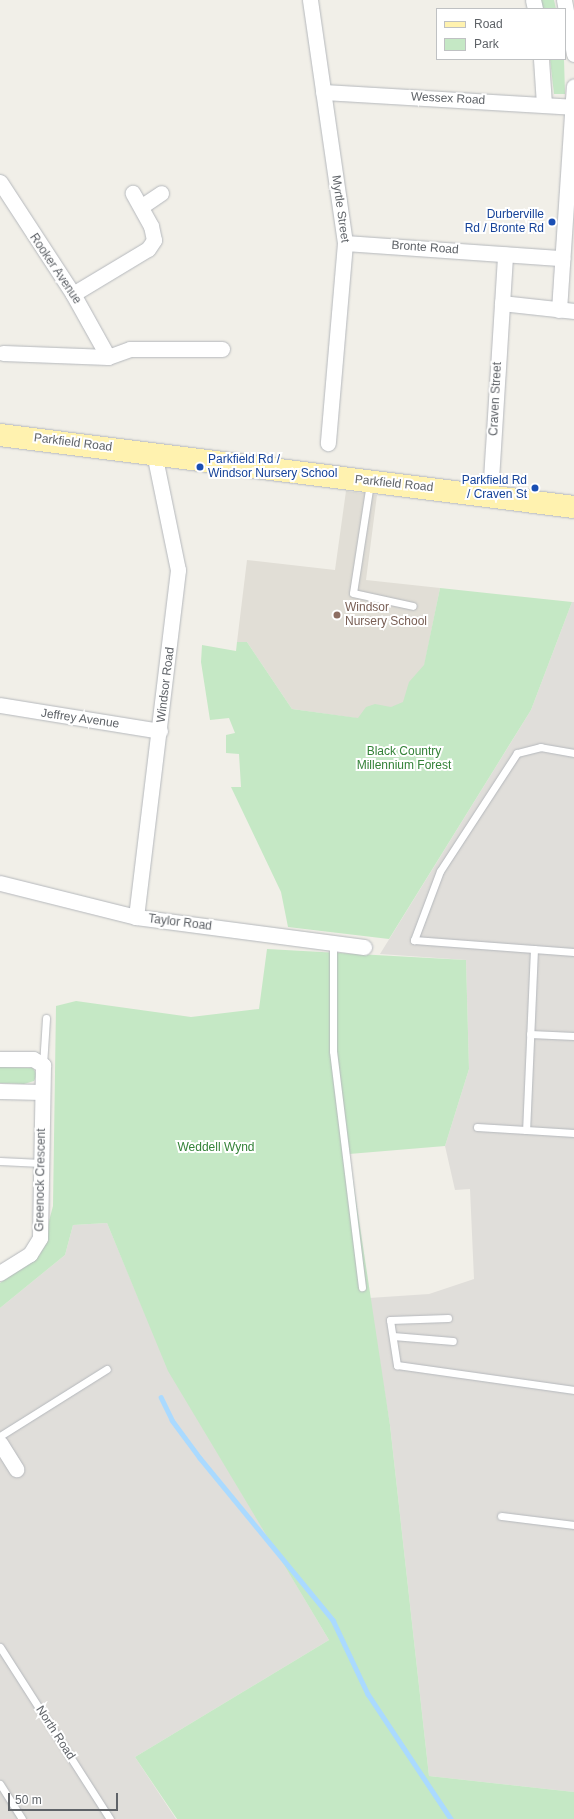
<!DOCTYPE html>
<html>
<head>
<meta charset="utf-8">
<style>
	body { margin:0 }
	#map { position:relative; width:574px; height:1819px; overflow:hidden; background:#f1efe8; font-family:Helvetica,sans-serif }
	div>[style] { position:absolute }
	.industrial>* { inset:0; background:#e0deda }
	.education>* { inset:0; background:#e1ded6 }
	.green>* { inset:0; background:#c5e8c5 }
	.stream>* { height:4.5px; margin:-2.25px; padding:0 2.25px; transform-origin:2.25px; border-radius:2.25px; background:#aadaff }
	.roads { filter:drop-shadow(0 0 1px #b5b8bc) drop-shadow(0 0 1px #b5b8bc) }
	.service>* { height:7px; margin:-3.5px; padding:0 3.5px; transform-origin:3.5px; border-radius:3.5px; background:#fff }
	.minor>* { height:15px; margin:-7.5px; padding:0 7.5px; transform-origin:7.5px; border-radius:7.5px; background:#fff }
	.primary>* { height:22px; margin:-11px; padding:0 11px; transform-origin:11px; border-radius:11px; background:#fff2af }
	.dots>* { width:11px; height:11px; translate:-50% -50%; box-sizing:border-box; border:2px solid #fff; border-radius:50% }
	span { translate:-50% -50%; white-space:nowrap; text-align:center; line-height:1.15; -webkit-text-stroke:4px #fff; paint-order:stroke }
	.street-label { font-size:12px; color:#5f6368 }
	.transit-label { font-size:12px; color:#164399 }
	.right { translate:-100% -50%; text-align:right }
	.left { translate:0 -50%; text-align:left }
	.education-label { font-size:12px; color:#785e54 }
	.park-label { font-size:12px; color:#348238 }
	.legend { position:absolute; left:436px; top:8px; width:130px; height:52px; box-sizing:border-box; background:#fff; border:1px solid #bfc1c3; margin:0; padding:5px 7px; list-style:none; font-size:12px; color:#5f6368 }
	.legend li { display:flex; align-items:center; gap:8px; height:20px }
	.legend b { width:20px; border:1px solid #bfc1c3 }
	.scale { position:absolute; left:8px; top:1793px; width:110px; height:18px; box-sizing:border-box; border:2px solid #5f6368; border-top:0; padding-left:5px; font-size:12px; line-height:14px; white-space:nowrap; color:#5f6368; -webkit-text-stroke:3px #fff; paint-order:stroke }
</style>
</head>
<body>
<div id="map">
	<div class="industrial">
		<i style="clip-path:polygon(572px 602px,574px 602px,574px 1792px,429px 1776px,390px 1425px,369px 1298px,429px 1294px,474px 1279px,470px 1189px,455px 1190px,445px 1146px,469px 1069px,466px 960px,380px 954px,531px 710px)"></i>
		<i style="clip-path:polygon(107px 1223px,169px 1371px,329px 1640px,135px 1757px,176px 1819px,0 1819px,0 1308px,65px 1255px,73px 1225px)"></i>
	</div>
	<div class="education">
		<i style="clip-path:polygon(346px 491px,377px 495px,366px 580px,440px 588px,412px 726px,292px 709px,247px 642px,237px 642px,247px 560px,335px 570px)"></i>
	</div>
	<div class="green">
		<i style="clip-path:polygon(541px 0,554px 0,556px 9px,542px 9px)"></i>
		<i style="clip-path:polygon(550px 59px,564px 59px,565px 94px,554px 94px)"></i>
		<i style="clip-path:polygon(440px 588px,572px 602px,531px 710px,389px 939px,288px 927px,281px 892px,231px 787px,241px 787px,239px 754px,226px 753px,226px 735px,235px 733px,229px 718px,210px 720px,201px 662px,202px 645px,236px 651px,237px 642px,247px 642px,292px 709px,358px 718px,366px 707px,375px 704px,391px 707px,403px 702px,409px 682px,424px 665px)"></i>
		<i style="clip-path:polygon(267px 949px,466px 960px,469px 1069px,445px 1146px,349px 1154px,390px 1425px,429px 1776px,574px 1792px,574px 1819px,177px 1819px,135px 1757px,329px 1640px,168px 1371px,107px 1223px,73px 1225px,65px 1255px,0 1308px,0 1283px,40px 1255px,53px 1206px,56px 1006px,76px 1001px,191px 1017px,259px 1009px)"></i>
		<i style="clip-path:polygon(0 1067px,33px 1068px,37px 1075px,34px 1081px,24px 1084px,0 1083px)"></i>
	</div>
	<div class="stream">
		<i style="left:161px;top:1397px;width:25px;rotate:64deg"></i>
		<i style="left:172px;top:1420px;width:47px;rotate:53.6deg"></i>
		<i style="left:200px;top:1458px;width:210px;rotate:50.6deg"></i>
		<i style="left:333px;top:1620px;width:82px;rotate:64.7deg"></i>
		<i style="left:368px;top:1694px;width:150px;rotate:56.4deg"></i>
	</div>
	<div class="roads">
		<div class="service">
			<i style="left:370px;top:483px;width:111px;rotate:98.8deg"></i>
			<i style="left:353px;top:593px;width:61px;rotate:12.2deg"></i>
			<i style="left:574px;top:753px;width:34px;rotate:-170deg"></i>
			<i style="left:541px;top:747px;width:25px;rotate:166deg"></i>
			<i style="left:517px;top:753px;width:141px;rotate:123.1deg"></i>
			<i style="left:440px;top:871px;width:74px;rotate:110.6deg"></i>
			<i style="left:414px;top:940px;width:160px;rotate:4.3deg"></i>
			<i style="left:333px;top:943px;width:108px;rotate:90deg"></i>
			<i style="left:333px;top:1051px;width:238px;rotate:83deg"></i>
			<i style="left:534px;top:949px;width:181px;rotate:92.5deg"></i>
			<i style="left:526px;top:1130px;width:48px;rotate:3.6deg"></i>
			<i style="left:530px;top:1034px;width:44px;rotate:2.6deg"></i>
			<i style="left:43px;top:1065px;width:47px;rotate:-86.3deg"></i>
			<i style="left:477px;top:1127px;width:49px;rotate:3.5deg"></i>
			<i style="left:0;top:1161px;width:41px;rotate:2.8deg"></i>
			<i style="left:448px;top:1318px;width:58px;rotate:178deg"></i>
			<i style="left:390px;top:1320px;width:46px;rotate:81.2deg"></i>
			<i style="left:397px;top:1365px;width:179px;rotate:8deg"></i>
			<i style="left:393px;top:1336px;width:60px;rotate:4.8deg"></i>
			<i style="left:0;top:1436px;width:126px;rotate:-32.1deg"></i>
			<i style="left:501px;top:1516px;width:74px;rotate:7deg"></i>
			<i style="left:0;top:1647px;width:204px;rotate:57.4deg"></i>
			<i style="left:0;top:1784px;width:41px;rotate:57.8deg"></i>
		</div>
		<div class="minor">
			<i style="left:310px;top:0;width:246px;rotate:81.8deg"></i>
			<i style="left:345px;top:243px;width:201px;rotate:94.9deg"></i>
			<i style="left:533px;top:0;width:9px;rotate:77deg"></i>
			<i style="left:564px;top:0;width:55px;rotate:79.5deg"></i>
			<i style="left:541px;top:59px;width:45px;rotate:86.2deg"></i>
			<i style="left:323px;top:92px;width:250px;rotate:3.4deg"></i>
			<i style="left:0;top:182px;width:134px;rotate:56.9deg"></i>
			<i style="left:73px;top:294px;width:72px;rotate:60.9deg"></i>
			<i style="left:142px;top:206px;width:23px;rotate:-34deg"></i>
			<i style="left:345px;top:243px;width:218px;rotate:4deg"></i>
			<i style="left:73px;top:294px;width:87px;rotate:-31deg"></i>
			<i style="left:148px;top:249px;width:11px;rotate:-56deg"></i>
			<i style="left:154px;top:240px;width:14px;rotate:-102deg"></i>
			<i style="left:151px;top:226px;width:38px;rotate:-119deg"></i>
			<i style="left:502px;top:303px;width:72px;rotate:6.3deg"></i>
			<i style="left:559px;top:310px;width:224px;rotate:-86.2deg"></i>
			<i style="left:3px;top:353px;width:105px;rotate:2.2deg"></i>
			<i style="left:108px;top:357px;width:23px;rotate:-20deg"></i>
			<i style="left:130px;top:349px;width:92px"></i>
			<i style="left:490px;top:495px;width:241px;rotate:-86.4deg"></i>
			<i style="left:0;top:705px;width:162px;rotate:9.2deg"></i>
			<i style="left:0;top:883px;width:140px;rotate:14deg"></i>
			<i style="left:136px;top:917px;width:230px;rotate:7.5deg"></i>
			<i style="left:136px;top:917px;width:350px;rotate:-83.1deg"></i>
			<i style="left:178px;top:570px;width:119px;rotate:-101.6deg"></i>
			<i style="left:0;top:1059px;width:33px"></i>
			<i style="left:33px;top:1059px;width:12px;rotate:31deg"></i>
			<i style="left:43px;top:1065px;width:173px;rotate:91deg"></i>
			<i style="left:40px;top:1238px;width:19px;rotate:122deg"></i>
			<i style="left:30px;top:1254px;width:36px;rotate:148deg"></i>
			<i style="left:0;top:1091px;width:42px;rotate:1.4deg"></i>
			<i style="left:0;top:1443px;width:31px;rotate:58deg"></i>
		</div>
		<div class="primary">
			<i style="left:0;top:435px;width:578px;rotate:7.15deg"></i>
		</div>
	</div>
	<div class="dots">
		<i style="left:552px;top:222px;background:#1a4fb4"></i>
		<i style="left:200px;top:467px;background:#1a4fb4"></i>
		<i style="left:535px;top:488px;background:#1a4fb4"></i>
		<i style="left:337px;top:615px;background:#8d6e63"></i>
	</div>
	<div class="street-label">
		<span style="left:448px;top:99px;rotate:3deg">Wessex Road</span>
		<span style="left:340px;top:209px;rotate:82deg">Myrtle Street</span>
		<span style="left:425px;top:248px;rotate:4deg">Bronte Road</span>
		<span style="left:55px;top:269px;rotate:56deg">Rooker Avenue</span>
		<span style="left:496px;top:399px;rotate:-87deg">Craven Street</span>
		<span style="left:73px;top:443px;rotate:7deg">Parkfield Road</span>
		<span style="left:394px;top:484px;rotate:6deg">Parkfield Road</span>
		<span style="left:166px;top:685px;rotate:-83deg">Windsor Road</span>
		<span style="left:80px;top:719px;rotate:8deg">Jeffrey Avenue</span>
		<span style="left:180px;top:923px;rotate:7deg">Taylor Road</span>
		<span style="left:41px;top:1180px;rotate:-89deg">Greenock Crescent</span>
		<span style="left:55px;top:1733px;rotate:57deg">North Road</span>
	</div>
	<div class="transit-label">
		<span class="right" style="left:544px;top:222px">Durberville<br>Rd / Bronte Rd</span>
		<span class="left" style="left:208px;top:467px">Parkfield Rd /<br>Windsor Nursery School</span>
		<span class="right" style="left:527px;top:488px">Parkfield Rd<br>/ Craven St</span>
	</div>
	<div class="education-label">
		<span class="left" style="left:345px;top:615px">Windsor<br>Nursery School</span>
	</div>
	<div class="park-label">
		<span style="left:404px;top:759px">Black Country<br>Millennium Forest</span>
		<span style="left:216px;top:1148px">Weddell Wynd</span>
	</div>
	<ul class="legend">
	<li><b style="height:5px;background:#fff2af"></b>Road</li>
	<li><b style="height:11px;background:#c5e8c5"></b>Park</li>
	</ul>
	<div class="scale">50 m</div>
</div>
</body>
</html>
